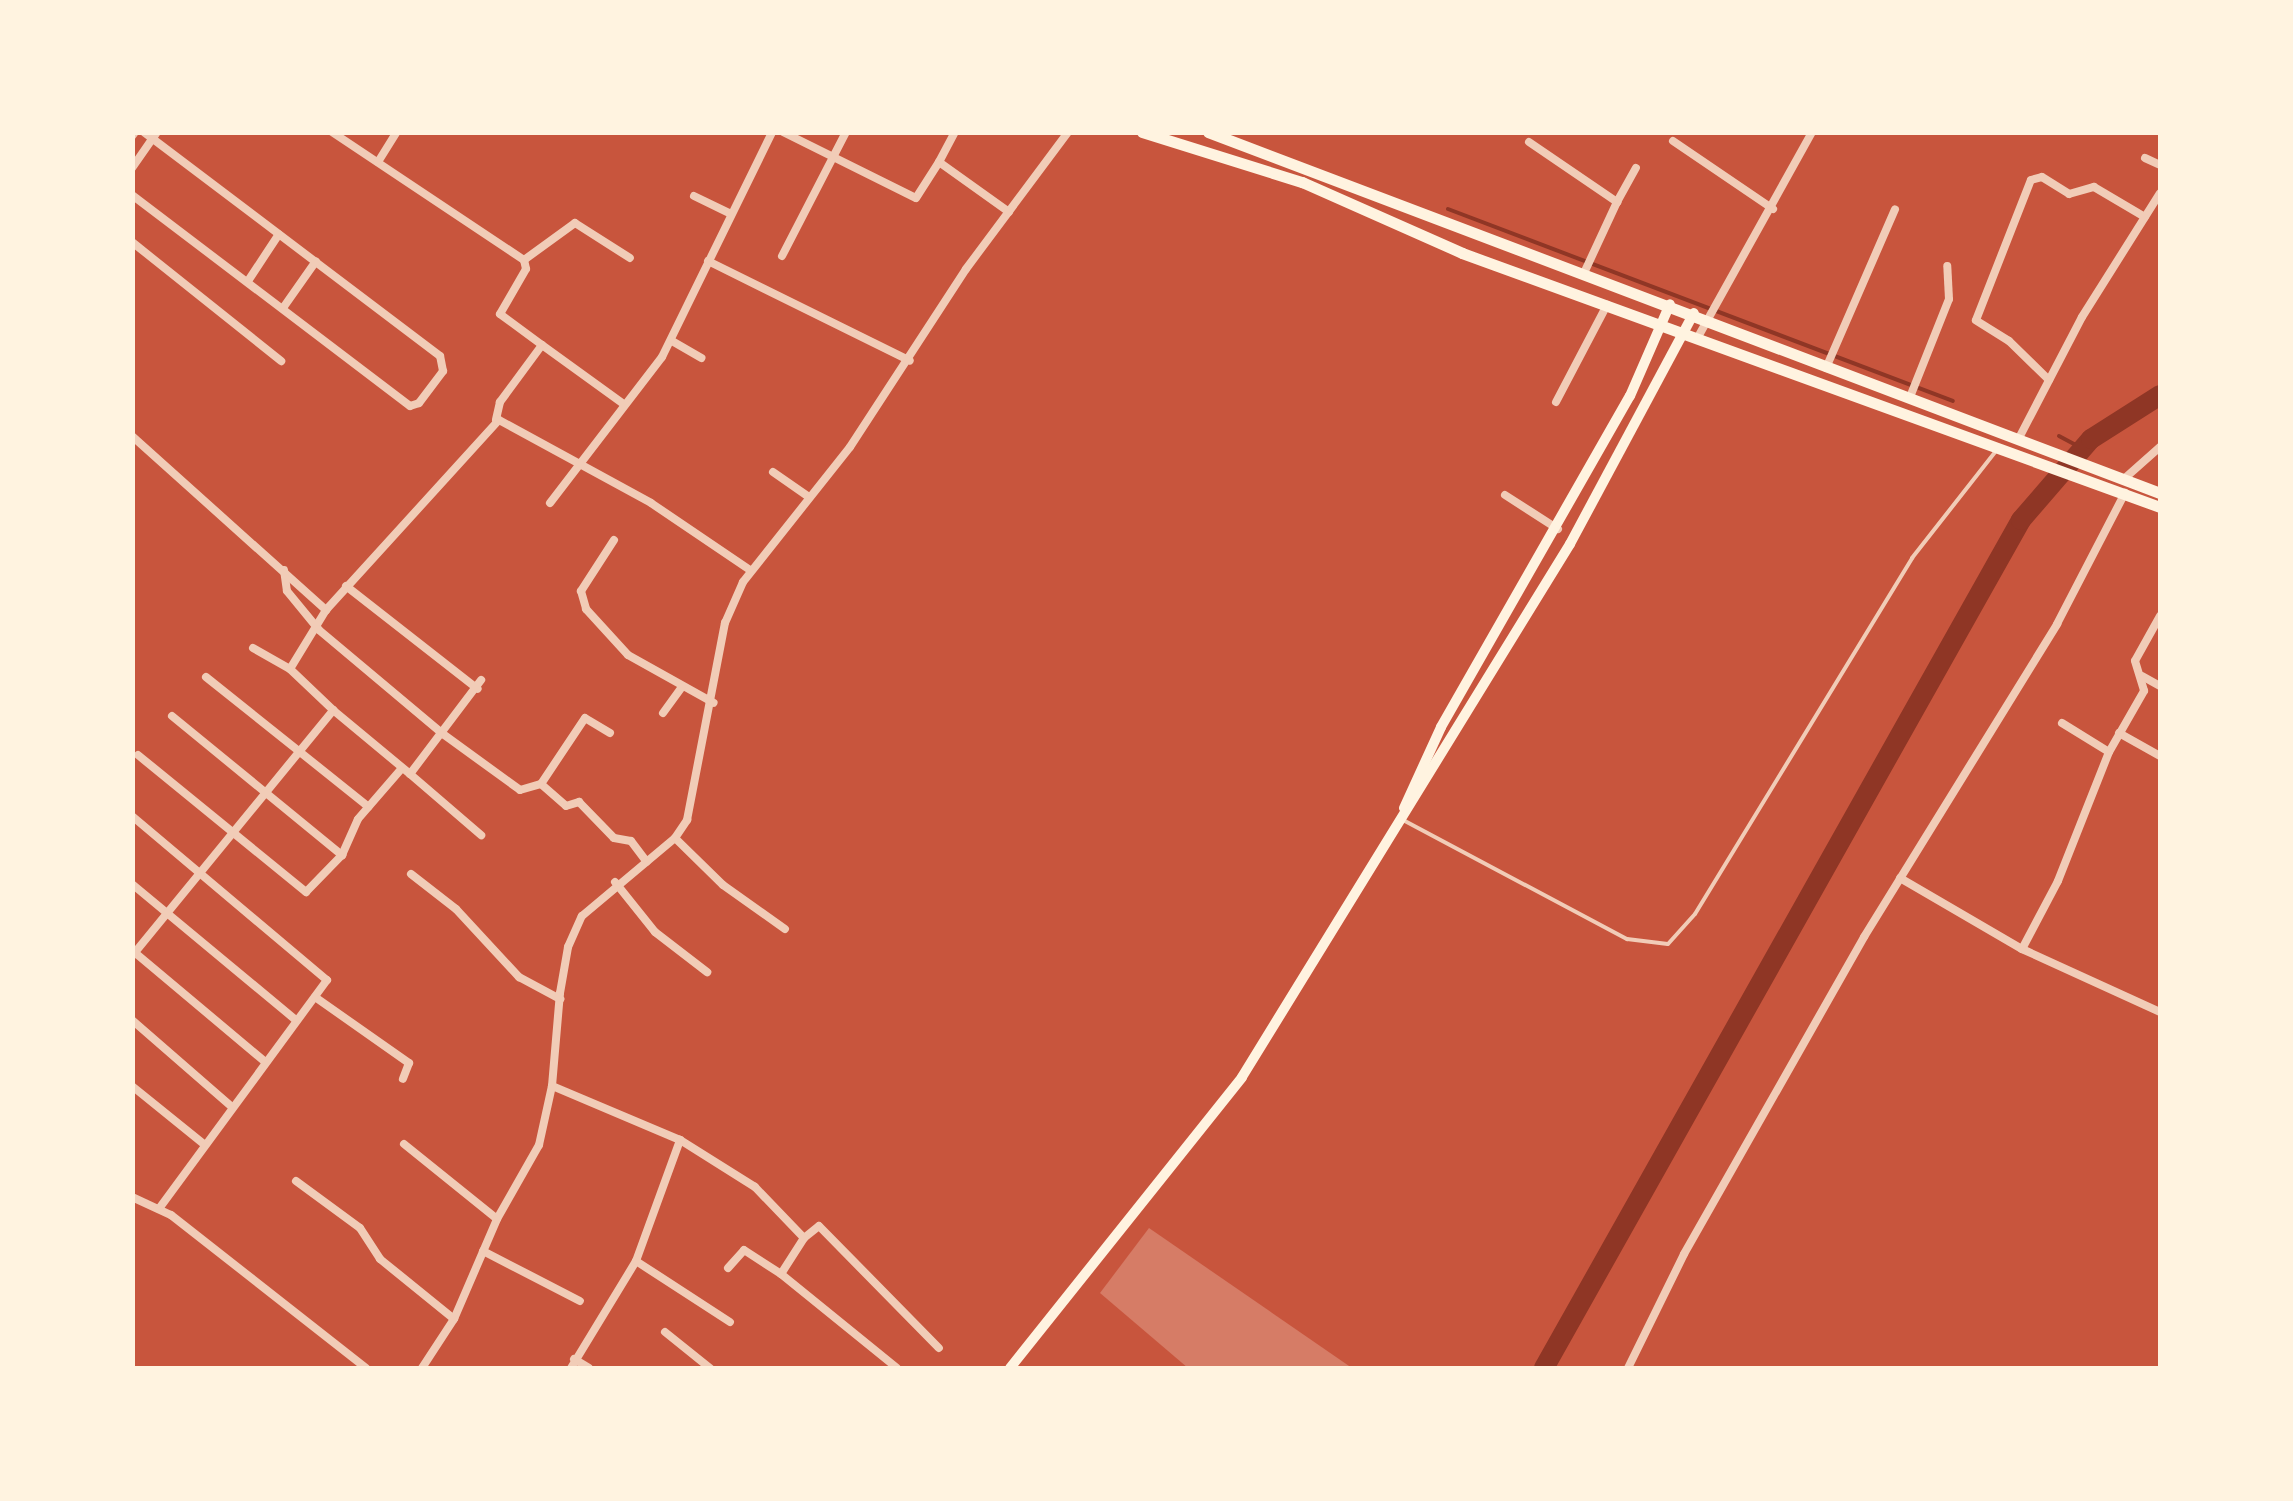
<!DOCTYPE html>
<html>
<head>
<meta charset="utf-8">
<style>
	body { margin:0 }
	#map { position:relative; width:2293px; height:1501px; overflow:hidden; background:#c8553d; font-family:Commissioner,sans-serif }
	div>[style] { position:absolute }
	.stream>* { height:4px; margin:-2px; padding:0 2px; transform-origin:2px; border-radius:2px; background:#8f3625 }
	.river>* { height:20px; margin:-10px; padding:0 10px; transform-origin:10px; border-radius:10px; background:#8f3625 }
	.building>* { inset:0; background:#d67c66 }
	.service>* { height:4px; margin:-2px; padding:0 2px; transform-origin:2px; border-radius:2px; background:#f1ccb7 }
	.minor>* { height:8px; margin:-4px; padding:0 4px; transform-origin:4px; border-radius:4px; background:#f1ccb7 }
	.secondary>* { height:10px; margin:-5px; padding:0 5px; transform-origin:5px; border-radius:5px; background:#fff3e0 }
	.trunk>* { height:11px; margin:-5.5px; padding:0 5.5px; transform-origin:5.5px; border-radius:5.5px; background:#fff3e0 }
	span { translate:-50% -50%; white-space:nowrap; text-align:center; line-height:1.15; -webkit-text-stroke:10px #fff3e0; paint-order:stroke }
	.frame { position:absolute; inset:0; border:135px solid #fff3e0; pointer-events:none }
</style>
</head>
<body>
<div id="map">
	<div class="stream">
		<i style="left:1448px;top:209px;width:540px;rotate:20.82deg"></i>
		<i style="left:2059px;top:436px;width:27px;rotate:28deg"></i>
	</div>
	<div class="river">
		<i style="left:1544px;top:1368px;width:973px;rotate:-60.64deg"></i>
		<i style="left:2021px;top:520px;width:107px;rotate:-49.2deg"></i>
		<i style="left:2091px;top:439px;width:82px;rotate:-32.5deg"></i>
	</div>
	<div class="building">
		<i style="clip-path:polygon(1149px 1228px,1352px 1368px,1188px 1368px,1100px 1293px)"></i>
	</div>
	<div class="service">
		<i style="left:1403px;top:820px;width:254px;rotate:28deg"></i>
		<i style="left:1627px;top:939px;width:41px;rotate:7deg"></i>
		<i style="left:1668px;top:944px;width:40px;rotate:-48deg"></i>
		<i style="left:1695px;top:914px;width:417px;rotate:-58.6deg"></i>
		<i style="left:1912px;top:558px;width:136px;rotate:-51.9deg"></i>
	</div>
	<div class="minor">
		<i style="left:332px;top:132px;width:231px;rotate:33.7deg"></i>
		<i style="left:524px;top:260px;width:9px;rotate:77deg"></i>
		<i style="left:526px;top:269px;width:52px;rotate:120deg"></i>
		<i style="left:500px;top:314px;width:52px;rotate:36.4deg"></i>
		<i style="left:542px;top:345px;width:71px;rotate:126.4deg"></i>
		<i style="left:500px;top:402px;width:18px;rotate:103deg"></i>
		<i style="left:783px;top:132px;width:148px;rotate:26.4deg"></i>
		<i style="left:916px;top:198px;width:43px;rotate:-57.4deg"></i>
		<i style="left:939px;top:162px;width:86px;rotate:35.5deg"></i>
		<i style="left:132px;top:136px;width:5px;rotate:-53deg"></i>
		<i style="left:1673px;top:141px;width:121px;rotate:34.2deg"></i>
		<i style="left:1529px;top:142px;width:107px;rotate:34.3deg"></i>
		<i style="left:1617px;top:202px;width:78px;rotate:114.9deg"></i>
		<i style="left:2145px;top:158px;width:17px;rotate:25deg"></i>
		<i style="left:378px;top:162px;width:36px;rotate:-58deg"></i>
		<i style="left:939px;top:162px;width:34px;rotate:-62deg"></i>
		<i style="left:132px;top:168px;width:44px;rotate:-55.2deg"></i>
		<i style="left:132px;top:195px;width:349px;rotate:37.2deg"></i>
		<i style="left:410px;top:406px;width:9px;rotate:-18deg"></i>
		<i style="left:419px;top:403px;width:40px;rotate:-53deg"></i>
		<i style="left:443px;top:371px;width:15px;rotate:-101deg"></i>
		<i style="left:440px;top:356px;width:371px;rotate:-142.9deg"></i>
		<i style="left:694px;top:196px;width:41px;rotate:25.9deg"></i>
		<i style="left:1617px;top:202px;width:39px;rotate:-61deg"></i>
		<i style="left:132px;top:242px;width:191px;rotate:38.6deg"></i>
		<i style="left:782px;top:256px;width:140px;rotate:-62.7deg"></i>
		<i style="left:524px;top:260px;width:63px;rotate:-36deg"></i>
		<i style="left:575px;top:223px;width:65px;rotate:32.5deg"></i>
		<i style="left:708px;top:261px;width:225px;rotate:26.3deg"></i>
		<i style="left:248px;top:281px;width:56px;rotate:-56.6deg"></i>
		<i style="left:283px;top:308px;width:57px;rotate:-54.9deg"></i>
		<i style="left:1698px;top:337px;width:235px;rotate:-60.9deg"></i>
		<i style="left:672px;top:341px;width:34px;rotate:30deg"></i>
		<i style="left:542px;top:345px;width:102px;rotate:35.9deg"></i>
		<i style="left:1826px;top:368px;width:173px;rotate:-66.5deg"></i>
		<i style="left:2049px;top:380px;width:56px;rotate:-135.7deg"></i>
		<i style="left:2009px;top:341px;width:39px;rotate:-148deg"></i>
		<i style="left:1976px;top:320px;width:150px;rotate:-68.6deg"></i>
		<i style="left:2031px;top:180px;width:11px;rotate:-15deg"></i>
		<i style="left:2042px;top:177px;width:32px;rotate:32deg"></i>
		<i style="left:2069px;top:194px;width:26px;rotate:-16deg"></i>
		<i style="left:2094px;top:187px;width:59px;rotate:30.5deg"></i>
		<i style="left:1910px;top:397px;width:105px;rotate:-68.3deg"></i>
		<i style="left:1949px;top:299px;width:33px;rotate:-93deg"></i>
		<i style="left:1556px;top:402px;width:110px;rotate:-62.3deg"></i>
		<i style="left:132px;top:436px;width:261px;rotate:41.9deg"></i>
		<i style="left:326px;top:610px;width:69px;rotate:121.4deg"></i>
		<i style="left:290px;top:669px;width:59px;rotate:43.6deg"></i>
		<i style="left:2019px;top:438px;width:136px;rotate:-62.5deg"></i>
		<i style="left:2082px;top:317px;width:146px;rotate:-57.8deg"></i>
		<i style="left:773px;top:472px;width:44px;rotate:34.8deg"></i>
		<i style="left:2125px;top:478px;width:47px;rotate:-41.5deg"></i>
		<i style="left:1505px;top:495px;width:63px;rotate:32.7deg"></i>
		<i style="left:550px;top:503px;width:184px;rotate:-52.5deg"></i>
		<i style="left:662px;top:357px;width:250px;rotate:-63.9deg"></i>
		<i style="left:614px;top:540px;width:61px;rotate:122.9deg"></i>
		<i style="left:581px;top:591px;width:19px;rotate:74deg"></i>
		<i style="left:586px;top:609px;width:62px;rotate:47.6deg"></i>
		<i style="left:628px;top:655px;width:98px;rotate:29.2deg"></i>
		<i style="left:284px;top:570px;width:21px;rotate:82deg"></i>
		<i style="left:287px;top:591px;width:50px;rotate:50.6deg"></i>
		<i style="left:319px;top:630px;width:162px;rotate:40deg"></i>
		<i style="left:443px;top:734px;width:95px;rotate:36deg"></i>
		<i style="left:520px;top:790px;width:22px;rotate:-16deg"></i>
		<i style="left:346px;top:586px;width:167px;rotate:38deg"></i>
		<i style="left:326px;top:610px;width:257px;rotate:-47.7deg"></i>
		<i style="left:499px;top:420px;width:173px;rotate:28.6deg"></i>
		<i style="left:651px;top:503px;width:120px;rotate:34.1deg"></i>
		<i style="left:2160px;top:616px;width:51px;rotate:119.1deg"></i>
		<i style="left:2135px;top:661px;width:31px;rotate:73deg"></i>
		<i style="left:2144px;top:691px;width:70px;rotate:119.8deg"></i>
		<i style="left:2109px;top:752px;width:139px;rotate:111.6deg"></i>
		<i style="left:2058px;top:881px;width:77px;rotate:117.9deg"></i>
		<i style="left:2022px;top:949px;width:152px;rotate:24.5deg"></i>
		<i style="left:253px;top:648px;width:43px;rotate:29.6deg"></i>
		<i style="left:2142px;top:676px;width:21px;rotate:29deg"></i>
		<i style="left:206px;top:677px;width:208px;rotate:38.6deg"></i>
		<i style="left:663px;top:713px;width:32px;rotate:-54deg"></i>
		<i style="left:172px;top:716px;width:220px;rotate:39.3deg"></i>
		<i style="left:2062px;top:723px;width:55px;rotate:31.7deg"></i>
		<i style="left:610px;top:733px;width:29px;rotate:-149deg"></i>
		<i style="left:585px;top:718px;width:79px;rotate:123.7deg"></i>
		<i style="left:541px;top:784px;width:33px;rotate:41deg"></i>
		<i style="left:566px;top:806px;width:14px;rotate:-17deg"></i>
		<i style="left:579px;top:802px;width:50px;rotate:45.8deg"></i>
		<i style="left:614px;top:838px;width:17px;rotate:10deg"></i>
		<i style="left:631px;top:841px;width:26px;rotate:53deg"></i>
		<i style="left:2119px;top:733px;width:47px;rotate:29.3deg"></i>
		<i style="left:138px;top:755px;width:217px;rotate:39.2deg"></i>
		<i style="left:306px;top:892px;width:52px;rotate:-45.8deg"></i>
		<i style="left:342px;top:855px;width:39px;rotate:-66deg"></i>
		<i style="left:358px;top:819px;width:67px;rotate:-49.2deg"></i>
		<i style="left:410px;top:774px;width:94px;rotate:40.7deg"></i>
		<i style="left:132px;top:816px;width:255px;rotate:40.1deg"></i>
		<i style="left:327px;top:980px;width:284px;rotate:126.3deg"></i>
		<i style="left:675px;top:838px;width:67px;rotate:44.4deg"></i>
		<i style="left:723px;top:885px;width:76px;rotate:35.4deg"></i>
		<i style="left:411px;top:874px;width:57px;rotate:37.9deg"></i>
		<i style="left:456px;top:909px;width:93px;rotate:47.2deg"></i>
		<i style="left:519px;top:977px;width:47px;rotate:28.2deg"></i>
		<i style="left:1900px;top:878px;width:141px;rotate:30.2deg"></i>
		<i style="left:615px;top:882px;width:64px;rotate:51.3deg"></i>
		<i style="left:655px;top:932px;width:66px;rotate:37.6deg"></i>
		<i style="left:132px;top:884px;width:213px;rotate:39.7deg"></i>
		<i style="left:133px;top:951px;width:171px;rotate:40deg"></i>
		<i style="left:132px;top:956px;width:318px;rotate:-50.7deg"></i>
		<i style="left:333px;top:710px;width:100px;rotate:39.7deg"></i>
		<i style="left:410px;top:774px;width:118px;rotate:-52.9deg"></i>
		<i style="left:315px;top:997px;width:115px;rotate:35.1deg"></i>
		<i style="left:409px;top:1063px;width:17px;rotate:111deg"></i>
		<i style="left:132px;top:1020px;width:131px;rotate:41deg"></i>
		<i style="left:132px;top:1086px;width:92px;rotate:38.9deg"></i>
		<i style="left:404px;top:1144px;width:119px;rotate:38.9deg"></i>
		<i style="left:296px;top:1181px;width:79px;rotate:36.3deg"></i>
		<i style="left:360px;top:1228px;width:37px;rotate:57deg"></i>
		<i style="left:380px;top:1259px;width:95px;rotate:39deg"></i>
		<i style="left:132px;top:1197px;width:43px;rotate:24.8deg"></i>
		<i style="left:171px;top:1215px;width:248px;rotate:38.1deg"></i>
		<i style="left:804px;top:1238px;width:19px;rotate:-39deg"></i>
		<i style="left:819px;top:1226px;width:171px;rotate:45.5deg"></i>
		<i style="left:483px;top:1251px;width:109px;rotate:27.3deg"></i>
		<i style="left:636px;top:1261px;width:112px;rotate:33deg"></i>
		<i style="left:728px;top:1268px;width:24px;rotate:-48deg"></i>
		<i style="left:744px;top:1250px;width:44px;rotate:33deg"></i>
		<i style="left:665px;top:1332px;width:58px;rotate:38.7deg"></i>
		<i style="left:574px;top:1359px;width:17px;rotate:31deg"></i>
		<i style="left:422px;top:1368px;width:59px;rotate:-56.9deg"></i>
		<i style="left:454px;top:1319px;width:109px;rotate:-66.7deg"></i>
		<i style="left:497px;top:1219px;width:85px;rotate:-60.4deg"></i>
		<i style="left:539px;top:1145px;width:60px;rotate:-77.6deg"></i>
		<i style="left:571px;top:1368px;width:125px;rotate:-58.7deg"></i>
		<i style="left:636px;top:1261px;width:129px;rotate:-70deg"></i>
		<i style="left:897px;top:1368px;width:149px;rotate:-141deg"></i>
		<i style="left:781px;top:1274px;width:43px;rotate:-57.4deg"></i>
		<i style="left:804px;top:1238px;width:71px;rotate:-133.9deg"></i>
		<i style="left:755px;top:1187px;width:89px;rotate:-147.9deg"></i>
		<i style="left:680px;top:1140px;width:139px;rotate:-157.1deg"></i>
		<i style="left:552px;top:1086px;width:93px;rotate:-85.1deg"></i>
		<i style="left:560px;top:993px;width:47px;rotate:-80.1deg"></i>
		<i style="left:568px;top:947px;width:34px;rotate:-66deg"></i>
		<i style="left:582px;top:916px;width:121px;rotate:-40deg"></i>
		<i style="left:675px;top:838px;width:22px;rotate:-56deg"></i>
		<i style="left:687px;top:820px;width:201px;rotate:-79.1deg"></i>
		<i style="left:725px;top:623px;width:45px;rotate:-66.3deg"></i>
		<i style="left:743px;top:582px;width:172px;rotate:-51.6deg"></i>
		<i style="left:850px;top:447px;width:212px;rotate:-56.9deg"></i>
		<i style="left:966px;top:269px;width:171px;rotate:-53.3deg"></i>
		<i style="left:1628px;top:1368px;width:127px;rotate:-63.8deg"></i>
		<i style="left:1684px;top:1254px;width:365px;rotate:-60.4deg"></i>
		<i style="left:1864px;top:937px;width:368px;rotate:-58.3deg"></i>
		<i style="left:2057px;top:624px;width:148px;rotate:-62.6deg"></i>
	</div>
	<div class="secondary">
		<i style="left:1404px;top:808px;width:89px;rotate:-65.4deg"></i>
		<i style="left:1441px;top:727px;width:381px;rotate:-60.3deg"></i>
		<i style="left:1630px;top:396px;width:100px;rotate:-66.5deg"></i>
		<i style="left:1010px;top:1368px;width:372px;rotate:-51.4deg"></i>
		<i style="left:1242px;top:1077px;width:626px;rotate:-58.39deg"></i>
		<i style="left:1570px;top:544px;width:262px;rotate:-61.8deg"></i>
	</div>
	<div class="trunk">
		<i style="left:1142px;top:132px;width:168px;rotate:17.4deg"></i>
		<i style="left:1302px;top:182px;width:175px;rotate:23.9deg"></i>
		<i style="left:1462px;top:253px;width:743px;rotate:20deg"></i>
		<i style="left:1208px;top:132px;width:1018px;rotate:20.77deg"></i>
	</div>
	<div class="frame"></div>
</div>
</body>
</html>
